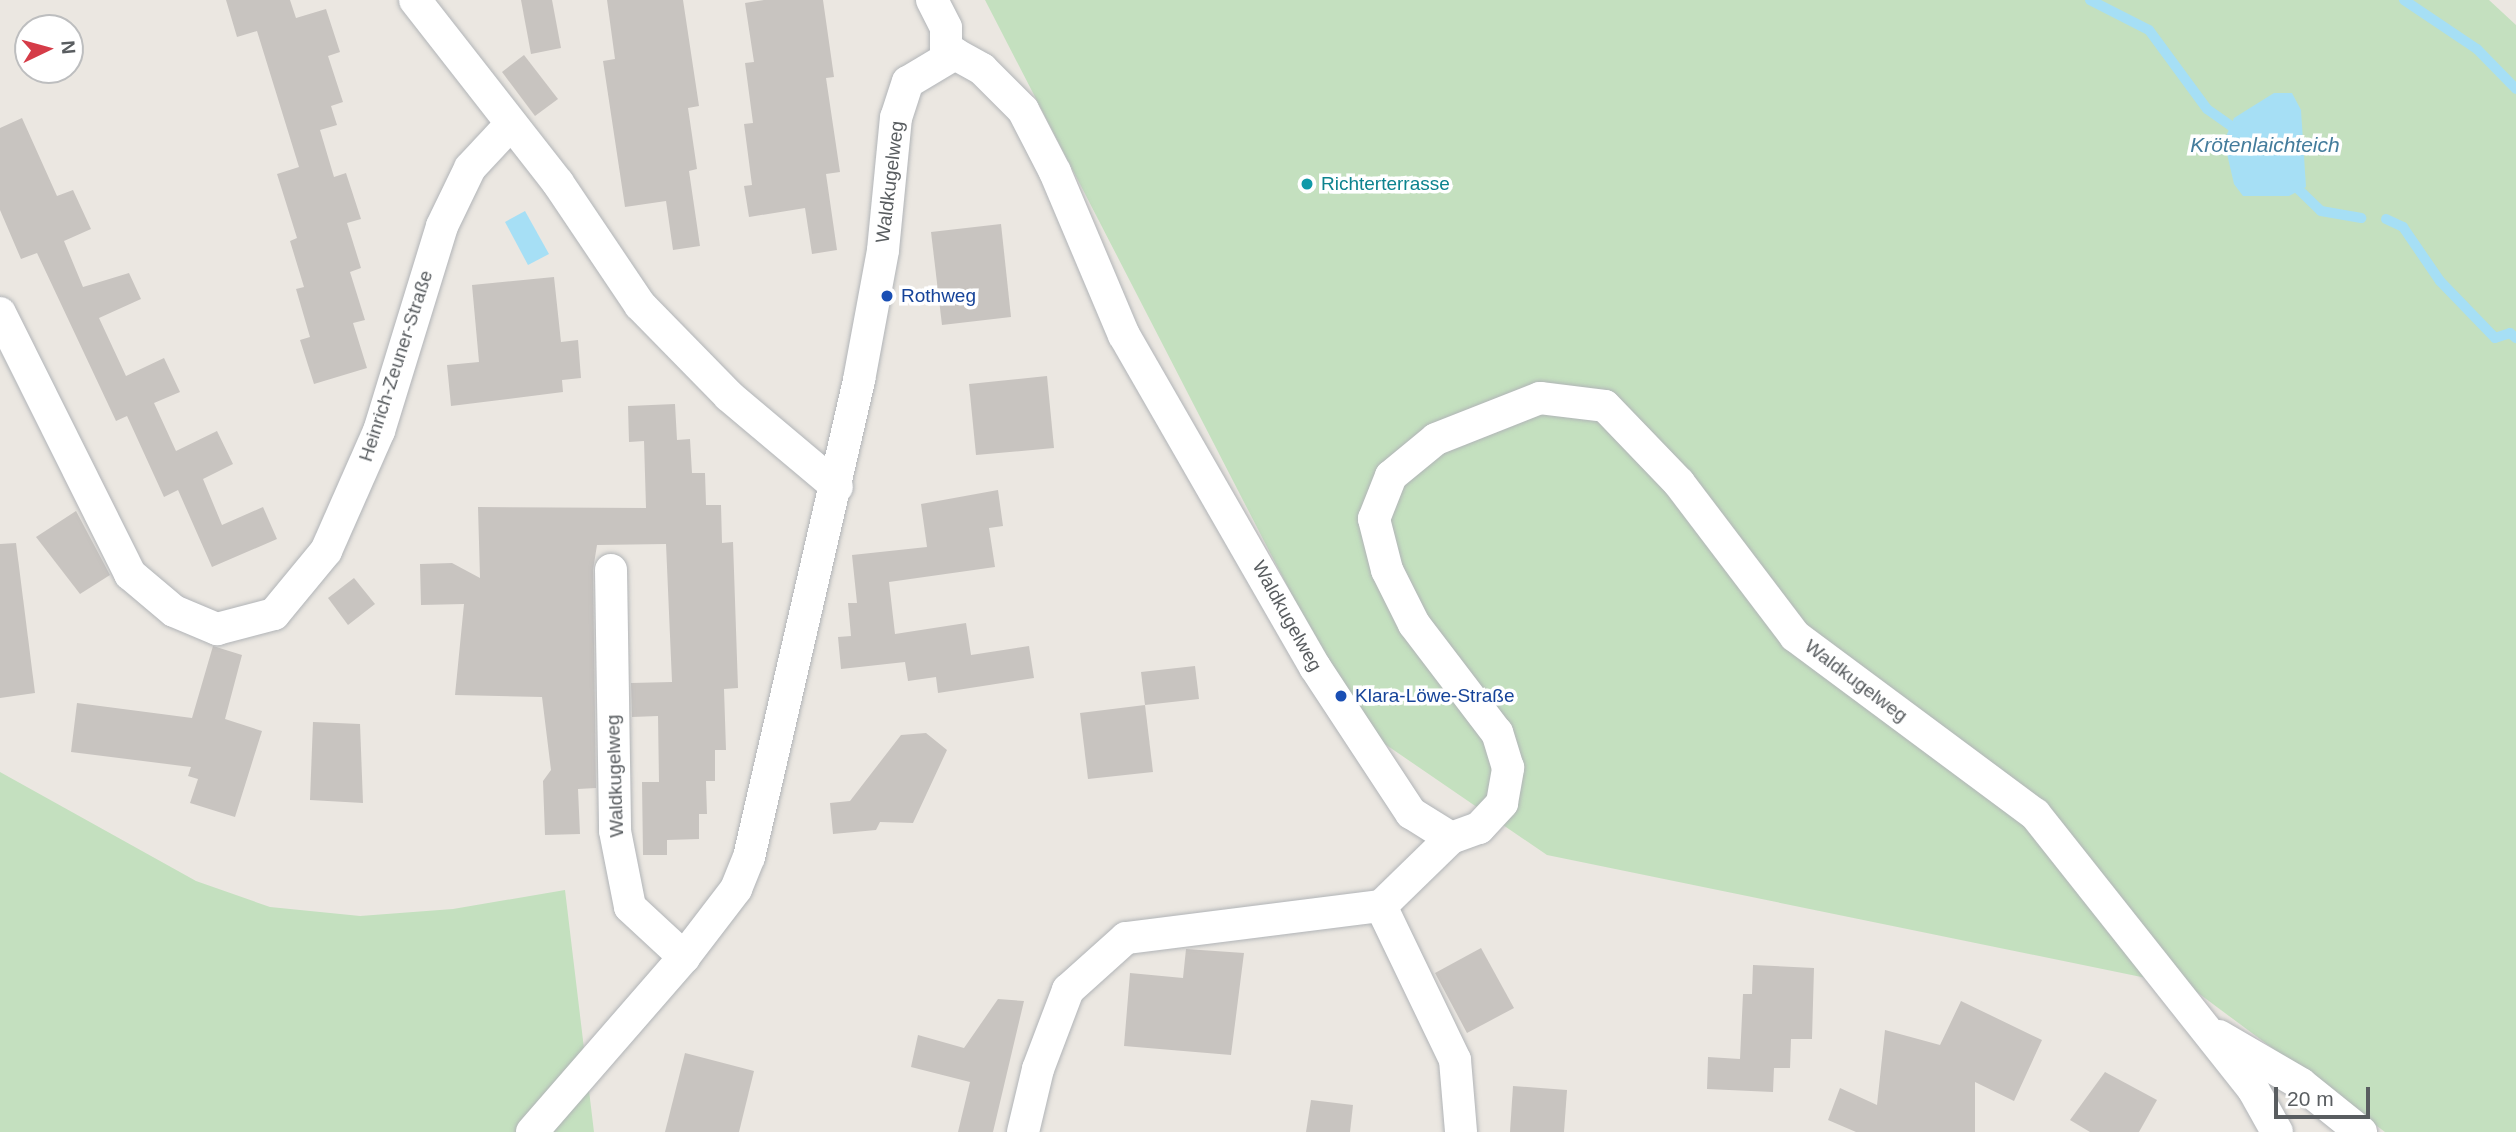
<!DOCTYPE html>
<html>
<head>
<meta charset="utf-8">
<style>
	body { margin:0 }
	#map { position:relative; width:2516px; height:1132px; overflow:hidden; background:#ebe7e1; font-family:Helvetica,sans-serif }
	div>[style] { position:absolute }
	.green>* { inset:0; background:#c4e0bf }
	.water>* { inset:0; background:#a6dff5 }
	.stream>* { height:10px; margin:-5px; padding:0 5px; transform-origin:5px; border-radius:5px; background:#a6dff5 }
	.building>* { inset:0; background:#c8c4c0 }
	.roads { filter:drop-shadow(0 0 2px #b1b4b7) drop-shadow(0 0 2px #b1b4b7) }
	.street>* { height:32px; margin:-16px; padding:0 16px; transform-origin:16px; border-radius:16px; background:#fff }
	.dots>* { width:19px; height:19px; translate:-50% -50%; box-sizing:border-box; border:4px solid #fff; border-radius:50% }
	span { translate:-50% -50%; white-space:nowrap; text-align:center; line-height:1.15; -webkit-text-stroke:7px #fff; paint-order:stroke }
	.street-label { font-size:19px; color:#595d60 }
	.culture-label { font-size:19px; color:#0d838f }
	.left { translate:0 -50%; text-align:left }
	.transit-label { font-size:19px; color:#164399 }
	.water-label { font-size:21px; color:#447c9c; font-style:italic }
	.north { position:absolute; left:14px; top:14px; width:70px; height:70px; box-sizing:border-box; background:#fff; border:2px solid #bdbebf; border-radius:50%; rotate:85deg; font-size:19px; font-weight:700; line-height:28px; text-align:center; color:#595d60 }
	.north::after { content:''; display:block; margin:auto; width:24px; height:32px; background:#d53c48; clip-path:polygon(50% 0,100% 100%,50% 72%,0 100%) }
	.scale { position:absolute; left:2274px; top:1087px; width:96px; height:32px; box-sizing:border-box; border:4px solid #595d60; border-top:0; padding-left:9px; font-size:21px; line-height:24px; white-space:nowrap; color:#595d60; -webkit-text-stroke:5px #fff; paint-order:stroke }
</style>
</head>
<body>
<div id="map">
	<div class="green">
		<i style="clip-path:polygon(985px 0,2489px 0,2516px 25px,2516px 1132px,2385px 1132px,2190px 987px,1547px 855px,1360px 727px)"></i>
		<i style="clip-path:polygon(0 772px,196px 881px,270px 907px,360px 916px,453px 909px,565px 890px,594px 1132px,0 1132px)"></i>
	</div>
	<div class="water">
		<i style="clip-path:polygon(2274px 93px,2292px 93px,2301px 110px,2306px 187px,2289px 196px,2243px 196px,2234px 184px,2224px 141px,2234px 118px)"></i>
		<i style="clip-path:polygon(525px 211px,549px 254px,528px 265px,505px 222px)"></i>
	</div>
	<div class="stream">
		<i style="left:2090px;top:0;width:66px;rotate:27deg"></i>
		<i style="left:2149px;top:30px;width:98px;rotate:53.7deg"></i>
		<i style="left:2207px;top:109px;width:42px;rotate:35.2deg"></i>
		<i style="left:2404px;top:0;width:88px;rotate:33.9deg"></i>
		<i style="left:2477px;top:49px;width:56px;rotate:45.7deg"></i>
		<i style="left:2294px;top:185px;width:37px;rotate:44deg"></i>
		<i style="left:2321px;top:211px;width:41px;rotate:9.9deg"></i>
		<i style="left:2386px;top:219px;width:19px;rotate:25deg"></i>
		<i style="left:2403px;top:227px;width:65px;rotate:55.6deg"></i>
		<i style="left:2440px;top:281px;width:79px;rotate:46deg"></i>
		<i style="left:2495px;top:338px;width:16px;rotate:-18deg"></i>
		<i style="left:2510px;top:333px;width:8px;rotate:40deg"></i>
	</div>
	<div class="building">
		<i style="clip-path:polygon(226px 0,290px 0,296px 18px,326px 9px,340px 52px,328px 56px,343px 102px,331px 106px,337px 125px,320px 130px,334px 177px,346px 173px,361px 219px,347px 223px,361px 268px,350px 272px,365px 320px,353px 323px,367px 368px,314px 384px,300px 340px,310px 337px,296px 289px,304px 287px,290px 241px,297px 238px,277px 174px,299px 167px,257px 31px,237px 37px)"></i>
		<i style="clip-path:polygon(521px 0,552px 0,561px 48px,531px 54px)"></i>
		<i style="clip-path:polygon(607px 0,683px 0,699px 106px,688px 108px,697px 169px,689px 171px,700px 246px,673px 250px,666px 201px,625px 207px,603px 61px,615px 59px)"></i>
		<i style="clip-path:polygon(764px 0,823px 0,834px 77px,826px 78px,840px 172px,826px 174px,837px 250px,812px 254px,805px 208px,749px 217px,744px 186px,752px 185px,744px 124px,753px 123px,745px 63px,754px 62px,745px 3px)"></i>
		<i style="clip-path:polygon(524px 55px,558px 99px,535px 116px,502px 72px)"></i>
		<i style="clip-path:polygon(22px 118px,57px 196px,73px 190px,91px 229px,64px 241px,83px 287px,129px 273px,141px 299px,99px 318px,126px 376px,164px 358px,180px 392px,154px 403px,176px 451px,217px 431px,233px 464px,203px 479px,222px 525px,263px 507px,277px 539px,212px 567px,178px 490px,164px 497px,127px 416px,116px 421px,37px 253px,21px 259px,0 210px,0 128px)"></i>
		<i style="clip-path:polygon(1001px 224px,1011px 317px,942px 325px,931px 232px)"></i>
		<i style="clip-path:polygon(554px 277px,561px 342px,578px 340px,581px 378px,562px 380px,563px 392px,451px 406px,447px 365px,479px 362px,472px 285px)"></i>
		<i style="clip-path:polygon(1047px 376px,1054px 448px,976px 455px,969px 384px)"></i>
		<i style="clip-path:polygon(675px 404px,677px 440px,690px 439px,692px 473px,705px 473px,706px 505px,721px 505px,722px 543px,733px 542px,738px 688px,724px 689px,726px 750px,715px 750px,715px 781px,706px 781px,707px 814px,699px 814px,699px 839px,667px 840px,667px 855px,643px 855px,642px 782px,659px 782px,658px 716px,632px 717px,631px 683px,672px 682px,666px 544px,597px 545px,593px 570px,596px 788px,578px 789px,580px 834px,545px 835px,543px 781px,551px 770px,542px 697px,455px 695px,464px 604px,421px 605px,420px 564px,452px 563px,480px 578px,478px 507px,646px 508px,644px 441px,629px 442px,628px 406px)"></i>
		<i style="clip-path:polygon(998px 490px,1003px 526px,989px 528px,995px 567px,889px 582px,895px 634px,966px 623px,971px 655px,1029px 646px,1034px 678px,938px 693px,936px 677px,908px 681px,905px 662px,841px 669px,838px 637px,851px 636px,848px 603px,857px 603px,852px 555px,927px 547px,921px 504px)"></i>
		<i style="clip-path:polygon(76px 511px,110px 575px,80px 594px,36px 537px)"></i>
		<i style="clip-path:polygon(16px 543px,35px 693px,0 698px,0 544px)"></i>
		<i style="clip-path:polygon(354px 578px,375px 604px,348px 625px,328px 598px)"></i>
		<i style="clip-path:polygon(213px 646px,242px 655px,225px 719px,262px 731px,235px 817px,190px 803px,198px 779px,188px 776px,191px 767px,71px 752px,77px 703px,192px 718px)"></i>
		<i style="clip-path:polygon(1195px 666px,1199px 699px,1145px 705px,1141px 672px)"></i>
		<i style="clip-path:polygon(1145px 705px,1153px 772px,1088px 779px,1080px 713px)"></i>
		<i style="clip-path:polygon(313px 722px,360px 724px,363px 803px,310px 800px)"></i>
		<i style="clip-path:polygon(926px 733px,947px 750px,913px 823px,880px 822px,876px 830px,833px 834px,830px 803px,850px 801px,901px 735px)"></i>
		<i style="clip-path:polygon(1481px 948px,1514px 1008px,1467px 1033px,1435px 973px)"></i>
		<i style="clip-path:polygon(1186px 949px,1244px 953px,1231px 1055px,1124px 1046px,1130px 973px,1183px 978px)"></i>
		<i style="clip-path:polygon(1753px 965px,1814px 968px,1812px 1039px,1791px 1039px,1790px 1068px,1774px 1068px,1773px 1092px,1707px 1089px,1708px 1057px,1740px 1059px,1743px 994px,1752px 994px)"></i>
		<i style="clip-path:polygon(998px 999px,1024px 1001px,993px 1132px,958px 1132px,970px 1082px,911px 1067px,918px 1035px,964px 1048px)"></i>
		<i style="clip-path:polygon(1961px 1001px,2042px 1040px,2014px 1101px,1975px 1082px,1975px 1132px,1856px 1132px,1828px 1120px,1840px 1088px,1877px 1105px,1885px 1030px,1940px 1045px)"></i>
		<i style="clip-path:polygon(685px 1053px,754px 1071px,739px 1132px,665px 1132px)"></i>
		<i style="clip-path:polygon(2105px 1072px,2157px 1100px,2139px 1132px,2090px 1132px,2070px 1120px)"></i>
		<i style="clip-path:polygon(1513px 1086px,1567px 1090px,1564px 1132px,1510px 1132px)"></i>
		<i style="clip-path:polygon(1311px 1100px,1353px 1105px,1350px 1132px,1306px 1132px)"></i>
	</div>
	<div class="roads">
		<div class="street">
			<i style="left:415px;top:0;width:232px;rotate:52deg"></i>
			<i style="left:558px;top:183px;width:147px;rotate:56.1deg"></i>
			<i style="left:640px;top:305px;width:127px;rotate:45.6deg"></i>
			<i style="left:729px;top:396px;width:141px;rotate:40.1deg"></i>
			<i style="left:932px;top:0;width:31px;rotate:63deg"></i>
			<i style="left:946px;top:28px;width:27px;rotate:90deg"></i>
			<i style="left:0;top:313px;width:292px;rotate:63.5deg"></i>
			<i style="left:130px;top:574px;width:57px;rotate:40.1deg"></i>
			<i style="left:174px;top:611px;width:47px;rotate:22.7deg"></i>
			<i style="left:217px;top:629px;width:59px;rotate:-14.7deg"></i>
			<i style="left:274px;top:614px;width:82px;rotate:-50.5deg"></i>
			<i style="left:326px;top:551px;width:131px;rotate:-66.2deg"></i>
			<i style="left:379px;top:431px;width:214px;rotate:-72.9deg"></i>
			<i style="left:442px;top:226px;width:64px;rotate:-64.2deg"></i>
			<i style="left:470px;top:168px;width:60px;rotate:-47deg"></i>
			<i style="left:611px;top:570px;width:261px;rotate:89.1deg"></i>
			<i style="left:615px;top:831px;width:77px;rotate:78.8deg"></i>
			<i style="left:630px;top:907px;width:74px;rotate:42.8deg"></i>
			<i style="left:1381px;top:906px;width:171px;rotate:64.3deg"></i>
			<i style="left:1455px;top:1060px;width:72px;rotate:85.2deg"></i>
			<i style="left:2219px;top:1036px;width:95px;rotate:30.3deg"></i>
			<i style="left:2301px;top:1084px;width:77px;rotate:38.7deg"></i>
			<i style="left:532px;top:1132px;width:232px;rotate:-49deg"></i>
			<i style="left:684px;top:957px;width:86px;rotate:-52.6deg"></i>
			<i style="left:736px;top:889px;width:35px;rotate:-68deg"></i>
			<i style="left:749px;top:857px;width:490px;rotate:-77deg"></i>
			<i style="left:859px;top:380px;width:132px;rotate:-79.5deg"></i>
			<i style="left:883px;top:250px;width:133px;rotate:-84.4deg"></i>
			<i style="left:896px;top:118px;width:38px;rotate:-72deg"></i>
			<i style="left:908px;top:82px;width:55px;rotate:-30.8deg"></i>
			<i style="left:955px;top:54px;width:31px;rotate:29deg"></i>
			<i style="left:982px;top:69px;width:58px;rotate:45deg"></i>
			<i style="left:1023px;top:110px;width:70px;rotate:62.7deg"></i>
			<i style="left:1055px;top:172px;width:177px;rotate:67.1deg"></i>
			<i style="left:1124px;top:335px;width:383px;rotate:60.1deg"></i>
			<i style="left:1315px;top:667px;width:175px;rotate:56.7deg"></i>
			<i style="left:1411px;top:813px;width:47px;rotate:32deg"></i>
			<i style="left:1451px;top:838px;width:30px;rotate:-20deg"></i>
			<i style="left:1479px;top:828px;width:34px;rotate:-47deg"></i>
			<i style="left:1502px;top:803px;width:36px;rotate:-80deg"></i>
			<i style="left:1508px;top:768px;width:37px;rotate:-107deg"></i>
			<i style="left:1497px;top:733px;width:137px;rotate:-127.3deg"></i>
			<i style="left:1414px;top:624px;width:60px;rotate:-116.6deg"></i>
			<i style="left:1387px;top:570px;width:53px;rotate:-104.3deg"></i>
			<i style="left:1374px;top:519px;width:46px;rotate:-68.4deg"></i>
			<i style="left:1391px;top:476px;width:58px;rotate:-39.4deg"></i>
			<i style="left:1436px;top:439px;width:112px;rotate:-21.5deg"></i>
			<i style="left:1540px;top:398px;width:65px;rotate:7deg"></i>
			<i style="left:1605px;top:406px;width:107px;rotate:46.1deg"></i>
			<i style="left:1679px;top:483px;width:192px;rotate:52.8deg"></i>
			<i style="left:1795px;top:636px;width:299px;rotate:36.6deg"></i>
			<i style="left:2035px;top:814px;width:351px;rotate:51.6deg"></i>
			<i style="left:2253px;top:1089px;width:49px;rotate:60.8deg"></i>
			<i style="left:1023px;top:1132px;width:65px;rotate:-76.6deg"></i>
			<i style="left:1038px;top:1069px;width:85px;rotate:-69.2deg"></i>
			<i style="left:1068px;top:990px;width:78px;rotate:-41.9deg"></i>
			<i style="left:1126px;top:938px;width:257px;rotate:-7.2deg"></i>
			<i style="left:1381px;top:906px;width:98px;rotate:-44.2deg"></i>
		</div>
	</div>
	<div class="dots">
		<i style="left:1307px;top:184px;background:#0f9aa8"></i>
		<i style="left:887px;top:296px;background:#1a4fb4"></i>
		<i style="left:1341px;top:696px;background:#1a4fb4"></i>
	</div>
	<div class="street-label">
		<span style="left:890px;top:182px;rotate:-83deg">Waldkugelweg</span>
		<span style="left:396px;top:366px;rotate:-72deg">Heinrich-Zeuner-Straße</span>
		<span style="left:1287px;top:616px;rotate:61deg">Waldkugelweg</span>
		<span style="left:1856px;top:681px;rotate:37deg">Waldkugelweg</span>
		<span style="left:615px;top:776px;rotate:-92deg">Waldkugelweg</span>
	</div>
	<div class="culture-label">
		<span class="left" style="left:1321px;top:184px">Richterterrasse</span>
	</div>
	<div class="transit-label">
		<span class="left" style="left:901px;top:296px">Rothweg</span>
		<span class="left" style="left:1355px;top:696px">Klara-Löwe-Straße</span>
	</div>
	<div class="water-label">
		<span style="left:2265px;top:145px">Krötenlaichteich</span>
	</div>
	<div class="north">N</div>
	<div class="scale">20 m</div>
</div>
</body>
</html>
